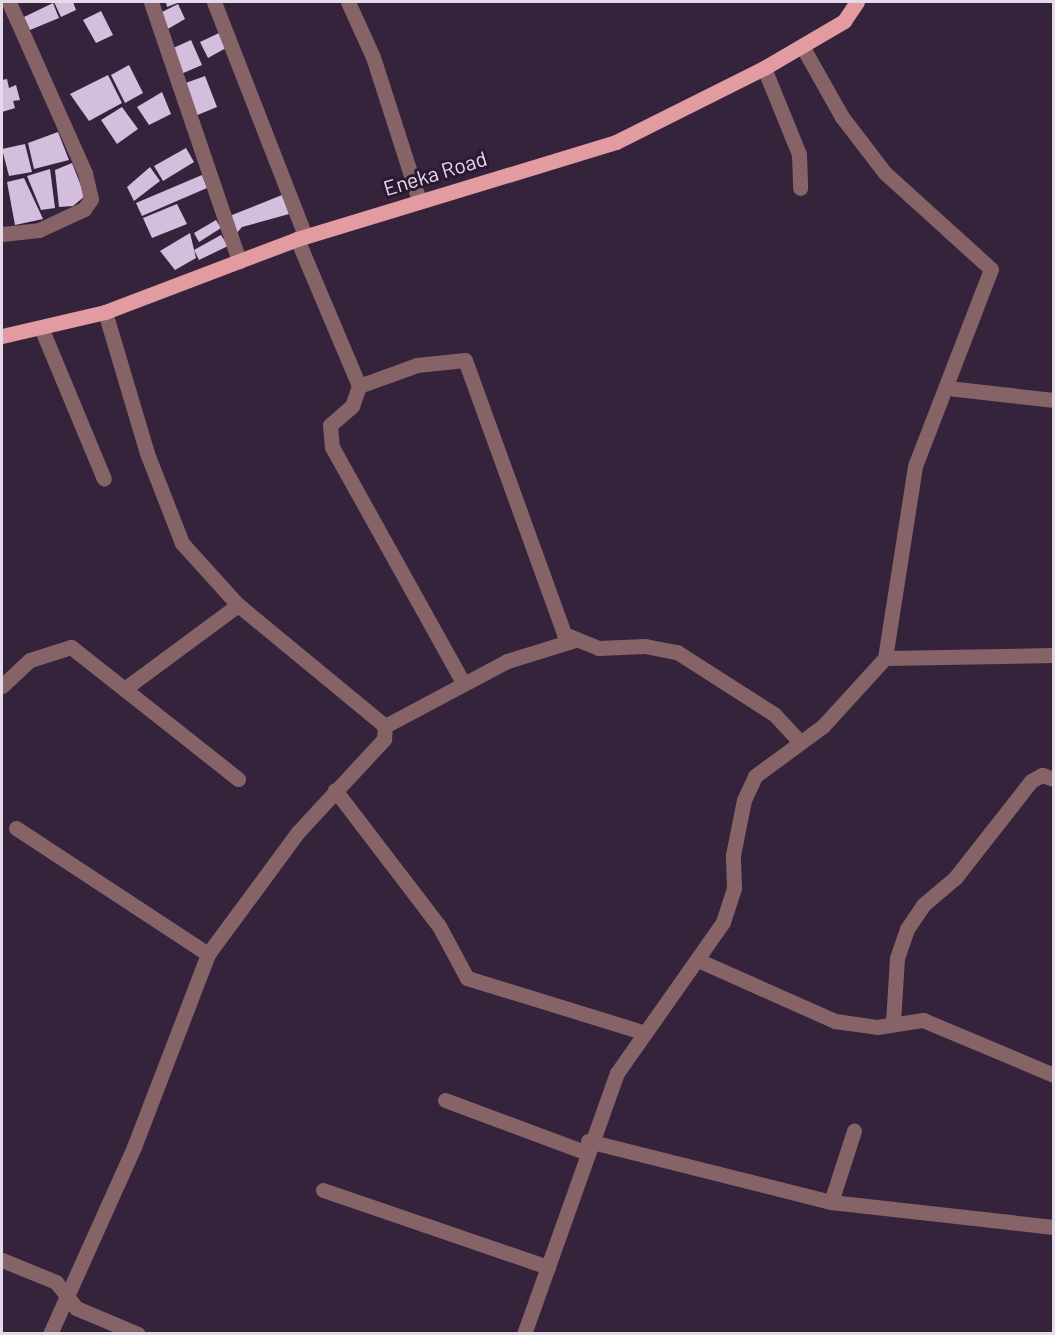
<!DOCTYPE html>
<html>
<head>
<meta charset="utf-8">
<style>
	body { margin:0 }
	#map { position:relative; width:1055px; height:1335px; overflow:hidden; background:#34233b; font-family:Barlow,sans-serif }
	div>[style] { position:absolute }
	.building>* { inset:0; background:#d4bede }
	.minor>* { height:15px; margin:-7.5px; padding:0 7.5px; transform-origin:7.5px; border-radius:7.5px; background:#866366 }
	.major>* { height:15px; margin:-7.5px; padding:0 7.5px; transform-origin:7.5px; border-radius:7.5px; background:#e29ba0 }
	span { translate:-50% -50%; white-space:nowrap; text-align:center; line-height:1.15; -webkit-text-stroke:6px #2a1931; paint-order:stroke }
	.street-label { font-size:21px; color:#e5daea }
	.frame { position:absolute; inset:0; border:3px solid #e5daea; pointer-events:none }
</style>
</head>
<body>
<div id="map">
	<div class="building">
		<i style="clip-path:polygon(54px 2px,73px 2px,76px 10px,61px 17px)"></i>
		<i style="clip-path:polygon(166px 2px,180px 2px,167px 7px)"></i>
		<i style="clip-path:polygon(53px 3px,59px 18px,30px 30px,24px 17px)"></i>
		<i style="clip-path:polygon(178px 4px,185px 19px,166px 30px,160px 13px)"></i>
		<i style="clip-path:polygon(101px 11px,113px 35px,96px 43px,83px 20px)"></i>
		<i style="clip-path:polygon(219px 33px,226px 48px,208px 58px,200px 42px)"></i>
		<i style="clip-path:polygon(191px 40px,202px 65px,181px 74px,171px 49px)"></i>
		<i style="clip-path:polygon(129px 65px,143px 93px,125px 103px,111px 75px)"></i>
		<i style="clip-path:polygon(108px 75px,122px 103px,89px 121px,70px 94px)"></i>
		<i style="clip-path:polygon(205px 76px,217px 107px,195px 116px,183px 84px)"></i>
		<i style="clip-path:polygon(7px 79px,9px 88px,16px 85px,20px 100px,13px 101px,15px 108px,2px 112px,2px 80px)"></i>
		<i style="clip-path:polygon(162px 92px,171px 114px,149px 125px,137px 107px)"></i>
		<i style="clip-path:polygon(122px 107px,138px 129px,117px 144px,101px 120px)"></i>
		<i style="clip-path:polygon(58px 132px,69px 160px,34px 169px,28px 143px)"></i>
		<i style="clip-path:polygon(25px 144px,32px 172px,9px 176px,2px 149px)"></i>
		<i style="clip-path:polygon(186px 148px,194px 162px,163px 181px,154px 166px)"></i>
		<i style="clip-path:polygon(72px 163px,85px 196px,73px 206px,59px 207px,55px 170px)"></i>
		<i style="clip-path:polygon(150px 167px,160px 181px,134px 201px,127px 187px)"></i>
		<i style="clip-path:polygon(50px 169px,55px 208px,41px 210px,27px 176px)"></i>
		<i style="clip-path:polygon(202px 175px,207px 188px,142px 216px,136px 203px)"></i>
		<i style="clip-path:polygon(24px 178px,43px 219px,15px 225px,7px 182px)"></i>
		<i style="clip-path:polygon(282px 195px,289px 214px,242px 227px,235px 235px,227px 217px)"></i>
		<i style="clip-path:polygon(177px 204px,187px 224px,152px 238px,143px 218px)"></i>
		<i style="clip-path:polygon(216px 220px,221px 228px,199px 242px,194px 233px)"></i>
		<i style="clip-path:polygon(190px 233px,196px 258px,175px 270px,160px 251px)"></i>
		<i style="clip-path:polygon(221px 235px,228px 246px,199px 260px,194px 250px)"></i>
	</div>
	<div class="minor">
		<i style="left:151px;top:2px;width:274px;rotate:71.2deg"></i>
		<i style="left:214px;top:2px;width:251px;rotate:68.7deg"></i>
		<i style="left:348px;top:2px;width:60px;rotate:65.6deg"></i>
		<i style="left:373px;top:57px;width:150px;rotate:72.2deg"></i>
		<i style="left:764px;top:68px;width:93px;rotate:67.9deg"></i>
		<i style="left:799px;top:154px;width:34px;rotate:88deg"></i>
		<i style="left:2px;top:234px;width:37px;rotate:-6deg"></i>
		<i style="left:39px;top:230px;width:50px;rotate:-25deg"></i>
		<i style="left:84px;top:209px;width:12px;rotate:-55deg"></i>
		<i style="left:91px;top:199px;width:27px;rotate:-103deg"></i>
		<i style="left:85px;top:173px;width:187px;rotate:-114deg"></i>
		<i style="left:297px;top:239px;width:160px;rotate:67.1deg"></i>
		<i style="left:359px;top:386px;width:21px;rotate:109deg"></i>
		<i style="left:352px;top:406px;width:29px;rotate:139deg"></i>
		<i style="left:330px;top:425px;width:22px;rotate:85deg"></i>
		<i style="left:332px;top:447px;width:269px;rotate:60.9deg"></i>
		<i style="left:42px;top:330px;width:161px;rotate:67.4deg"></i>
		<i style="left:359px;top:386px;width:62px;rotate:-19.9deg"></i>
		<i style="left:417px;top:365px;width:48px;rotate:-5.9deg"></i>
		<i style="left:465px;top:360px;width:291px;rotate:70.1deg"></i>
		<i style="left:564px;top:634px;width:37px;rotate:22deg"></i>
		<i style="left:598px;top:648px;width:47px;rotate:-2.4deg"></i>
		<i style="left:645px;top:646px;width:33px;rotate:11deg"></i>
		<i style="left:677px;top:652px;width:115px;rotate:32.6deg"></i>
		<i style="left:774px;top:714px;width:37px;rotate:47deg"></i>
		<i style="left:948px;top:388px;width:107px;rotate:6.5deg"></i>
		<i style="left:885px;top:658px;width:169px;rotate:-1deg"></i>
		<i style="left:2px;top:686px;width:38px;rotate:-43deg"></i>
		<i style="left:30px;top:660px;width:43px;rotate:-17.6deg"></i>
		<i style="left:71px;top:647px;width:213px;rotate:38.3deg"></i>
		<i style="left:127px;top:687px;width:138px;rotate:-36.5deg"></i>
		<i style="left:385px;top:726px;width:138px;rotate:-28deg"></i>
		<i style="left:507px;top:661px;width:68px;rotate:-17.1deg"></i>
		<i style="left:335px;top:790px;width:171px;rotate:52.6deg"></i>
		<i style="left:439px;top:926px;width:59px;rotate:61.7deg"></i>
		<i style="left:467px;top:978px;width:183px;rotate:17.1deg"></i>
		<i style="left:16px;top:828px;width:230px;rotate:33.3deg"></i>
		<i style="left:700px;top:961px;width:148px;rotate:24deg"></i>
		<i style="left:835px;top:1021px;width:42px;rotate:8.1deg"></i>
		<i style="left:877px;top:1027px;width:47px;rotate:-8.7deg"></i>
		<i style="left:923px;top:1020px;width:142px;rotate:22.8deg"></i>
		<i style="left:893px;top:1022px;width:64px;rotate:-86.4deg"></i>
		<i style="left:897px;top:958px;width:31px;rotate:-71deg"></i>
		<i style="left:907px;top:929px;width:29px;rotate:-56deg"></i>
		<i style="left:923px;top:905px;width:42px;rotate:-40.2deg"></i>
		<i style="left:955px;top:878px;width:123px;rotate:-51.9deg"></i>
		<i style="left:1031px;top:781px;width:13px;rotate:-29deg"></i>
		<i style="left:1042px;top:775px;width:13px;rotate:18deg"></i>
		<i style="left:445px;top:1100px;width:149px;rotate:20.4deg"></i>
		<i style="left:588px;top:1141px;width:251px;rotate:14.1deg"></i>
		<i style="left:831px;top:1202px;width:224px;rotate:6.4deg"></i>
		<i style="left:323px;top:1190px;width:238px;rotate:18.9deg"></i>
		<i style="left:831px;top:1202px;width:75px;rotate:-72.1deg"></i>
		<i style="left:2px;top:1260px;width:58px;rotate:22.2deg"></i>
		<i style="left:56px;top:1282px;width:33px;rotate:52deg"></i>
		<i style="left:76px;top:1308px;width:67px;rotate:22.8deg"></i>
		<i style="left:50px;top:1334px;width:205px;rotate:-65.8deg"></i>
		<i style="left:134px;top:1147px;width:207px;rotate:-69deg"></i>
		<i style="left:208px;top:954px;width:152px;rotate:-53.6deg"></i>
		<i style="left:298px;top:832px;width:127px;rotate:-47.2deg"></i>
		<i style="left:384px;top:739px;width:13px;rotate:-86deg"></i>
		<i style="left:385px;top:726px;width:190px;rotate:-140.5deg"></i>
		<i style="left:238px;top:605px;width:84px;rotate:-132.1deg"></i>
		<i style="left:182px;top:543px;width:97px;rotate:-111.3deg"></i>
		<i style="left:147px;top:453px;width:147px;rotate:-106.6deg"></i>
		<i style="left:524px;top:1334px;width:277px;rotate:-70.4deg"></i>
		<i style="left:617px;top:1073px;width:184px;rotate:-54.9deg"></i>
		<i style="left:723px;top:922px;width:36px;rotate:-72deg"></i>
		<i style="left:734px;top:888px;width:33px;rotate:-92deg"></i>
		<i style="left:733px;top:855px;width:56px;rotate:-78.7deg"></i>
		<i style="left:744px;top:800px;width:26px;rotate:-65deg"></i>
		<i style="left:755px;top:776px;width:84px;rotate:-36.3deg"></i>
		<i style="left:823px;top:726px;width:92px;rotate:-47.6deg"></i>
		<i style="left:885px;top:658px;width:194px;rotate:-81.1deg"></i>
		<i style="left:915px;top:466px;width:211px;rotate:-68.9deg"></i>
		<i style="left:991px;top:269px;width:143px;rotate:-137.8deg"></i>
		<i style="left:885px;top:173px;width:71px;rotate:-127.5deg"></i>
		<i style="left:842px;top:117px;width:81px;rotate:-119.4deg"></i>
	</div>
	<div class="major">
		<i style="left:2px;top:336px;width:106px;rotate:-13.1deg"></i>
		<i style="left:105px;top:312px;width:205px;rotate:-20.8deg"></i>
		<i style="left:297px;top:239px;width:333px;rotate:-16.9deg"></i>
		<i style="left:616px;top:142px;width:165px;rotate:-26.6deg"></i>
		<i style="left:764px;top:68px;width:93px;rotate:-30.4deg"></i>
		<i style="left:844px;top:21px;width:23px;rotate:-56deg"></i>
	</div>
	<div class="street-label">
		<span style="left:435px;top:173px;rotate:-17deg">Eneka Road</span>
	</div>
	<div class="frame"></div>
</div>
</body>
</html>
